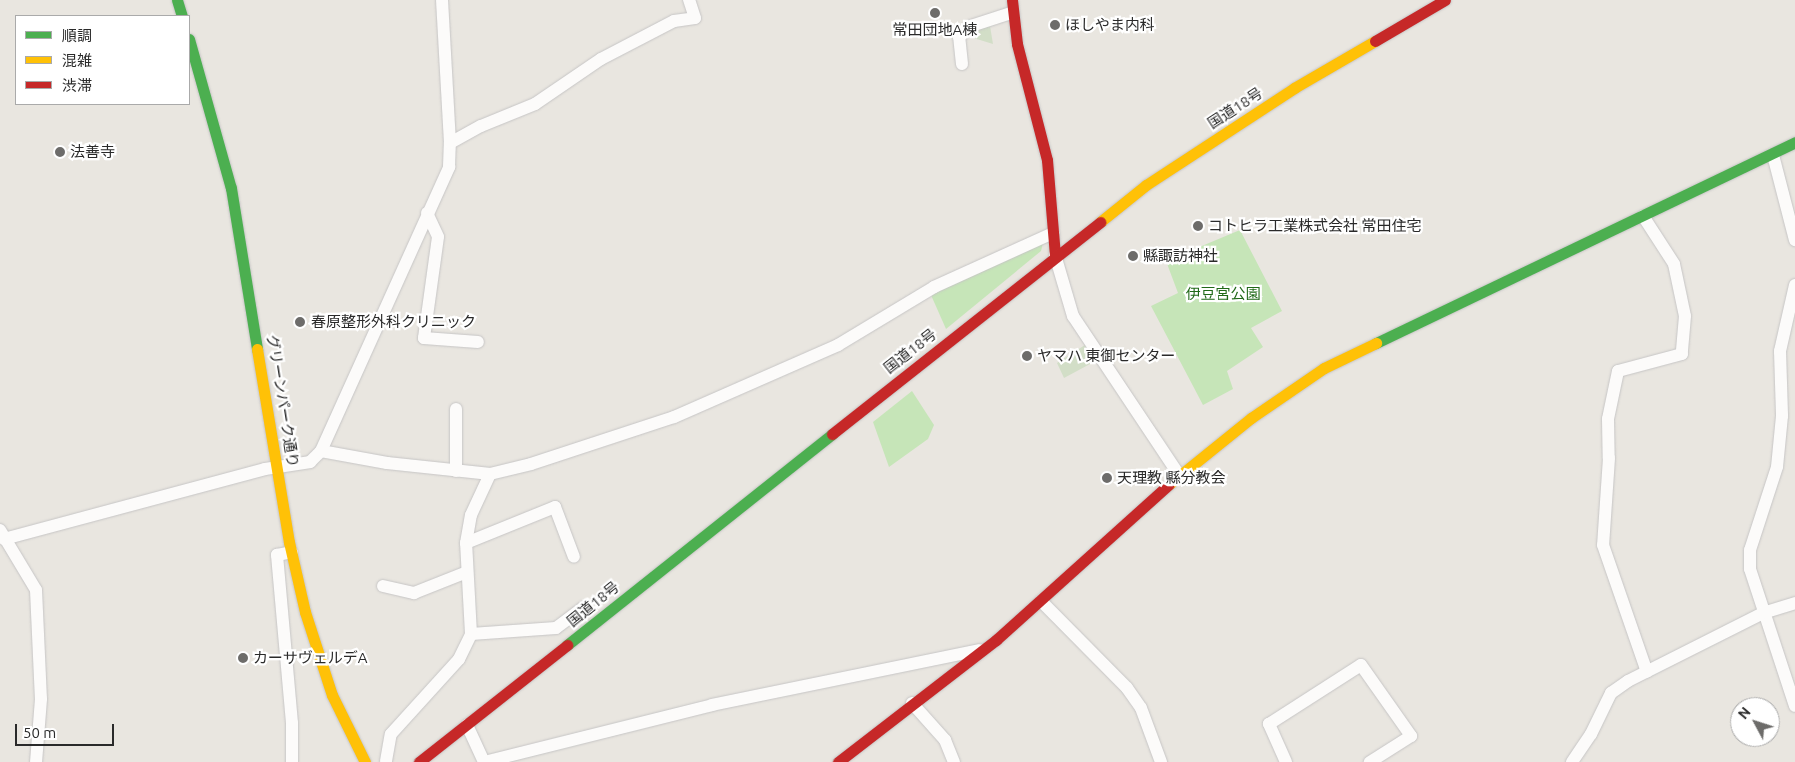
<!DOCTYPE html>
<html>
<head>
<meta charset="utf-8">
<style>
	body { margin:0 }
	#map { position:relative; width:1795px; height:762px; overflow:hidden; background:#e9e6e0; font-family:Ubuntu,"Noto Sans JP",sans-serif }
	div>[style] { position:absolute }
	.green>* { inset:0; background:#c6e5b8 }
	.cemetery>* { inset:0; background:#d2dec7 }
	.roads { filter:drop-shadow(0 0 1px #c6c5c5) drop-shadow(0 0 1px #c6c5c5) }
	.street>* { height:12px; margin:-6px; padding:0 6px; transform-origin:6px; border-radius:6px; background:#fcfbfa }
	.fast>* { height:11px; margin:-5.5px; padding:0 5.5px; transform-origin:5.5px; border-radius:5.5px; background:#4caf50 }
	.slow>* { height:11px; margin:-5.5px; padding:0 5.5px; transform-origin:5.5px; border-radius:5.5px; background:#ffc107 }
	.jam>* { height:11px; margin:-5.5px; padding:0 5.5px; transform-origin:5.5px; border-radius:5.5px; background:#c62828 }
	.dots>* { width:14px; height:14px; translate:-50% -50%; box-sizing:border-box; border:2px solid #fff; border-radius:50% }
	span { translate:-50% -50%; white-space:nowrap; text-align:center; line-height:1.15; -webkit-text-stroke:4.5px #fff; paint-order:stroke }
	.poi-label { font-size:15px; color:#2a2a2a }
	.left { translate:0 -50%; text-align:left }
	.street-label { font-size:15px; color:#2a2a2a }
	.park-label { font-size:15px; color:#206918 }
	.legend { position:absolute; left:15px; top:15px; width:175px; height:90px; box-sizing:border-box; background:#fff; border:1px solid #aaa; margin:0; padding:6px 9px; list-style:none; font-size:15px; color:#2a2a2a }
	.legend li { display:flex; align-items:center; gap:10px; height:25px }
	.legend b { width:25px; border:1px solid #aaa }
	.north { position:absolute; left:1730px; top:697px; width:50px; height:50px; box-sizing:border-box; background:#fff; border:1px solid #aaa; border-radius:50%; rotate:310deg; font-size:14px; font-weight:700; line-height:20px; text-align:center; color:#2a2a2a }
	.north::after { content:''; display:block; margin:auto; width:18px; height:22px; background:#6d6c6a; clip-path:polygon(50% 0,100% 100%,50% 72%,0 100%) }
	.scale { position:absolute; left:15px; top:724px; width:99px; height:22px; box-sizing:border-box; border:2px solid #2a2a2a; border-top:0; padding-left:6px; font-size:15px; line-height:18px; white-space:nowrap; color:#2a2a2a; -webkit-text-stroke:4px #fff; paint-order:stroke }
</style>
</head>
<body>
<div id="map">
	<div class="green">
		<i style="clip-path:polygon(1240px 230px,1282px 311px,1251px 328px,1263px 347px,1227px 371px,1233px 389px,1203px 405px,1151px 306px,1178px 293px,1166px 261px)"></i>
		<i style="clip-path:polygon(1043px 243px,1041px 251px,946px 329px,931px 295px)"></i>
		<i style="clip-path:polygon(912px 391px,934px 425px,928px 439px,889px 467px,873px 422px)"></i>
	</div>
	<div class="cemetery">
		<i style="clip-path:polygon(990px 26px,993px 44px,967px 36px,972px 30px)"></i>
		<i style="clip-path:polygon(1085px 345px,1090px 364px,1064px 378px,1057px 363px)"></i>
	</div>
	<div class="roads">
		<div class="street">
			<i style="left:962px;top:64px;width:27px;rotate:-96deg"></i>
			<i style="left:959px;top:37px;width:16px;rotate:-43deg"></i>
			<i style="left:971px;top:26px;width:42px;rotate:-18deg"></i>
			<i style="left:450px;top:143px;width:35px;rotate:-29deg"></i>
			<i style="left:481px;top:126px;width:58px;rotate:-22.2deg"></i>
			<i style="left:535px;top:104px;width:80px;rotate:-34.3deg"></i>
			<i style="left:601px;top:59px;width:82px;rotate:-27.5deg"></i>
			<i style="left:674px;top:21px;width:21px;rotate:-8deg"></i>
			<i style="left:695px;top:18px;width:19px;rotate:-108deg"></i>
			<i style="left:1773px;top:155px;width:88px;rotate:75.5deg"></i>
			<i style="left:427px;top:213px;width:26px;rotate:65deg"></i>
			<i style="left:438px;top:237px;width:102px;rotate:97.9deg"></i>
			<i style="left:424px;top:338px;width:54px;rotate:4.2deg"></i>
			<i style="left:1643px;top:216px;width:57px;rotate:57.1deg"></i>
			<i style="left:1674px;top:264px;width:53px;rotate:78.1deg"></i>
			<i style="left:1685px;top:316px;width:38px;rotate:95deg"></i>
			<i style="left:1682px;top:354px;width:66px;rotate:165.1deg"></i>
			<i style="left:1618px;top:371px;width:49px;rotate:101.8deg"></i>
			<i style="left:1608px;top:419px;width:39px;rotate:89deg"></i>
			<i style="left:1609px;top:458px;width:87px;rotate:93.9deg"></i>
			<i style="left:1603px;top:545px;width:134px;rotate:70.9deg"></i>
			<i style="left:1055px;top:255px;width:64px;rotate:73.6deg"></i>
			<i style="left:1073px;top:316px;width:191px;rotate:56.3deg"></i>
			<i style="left:1795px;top:285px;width:68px;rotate:102.8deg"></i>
			<i style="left:1780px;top:351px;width:65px;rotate:88.2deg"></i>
			<i style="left:1782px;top:416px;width:51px;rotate:95.6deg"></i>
			<i style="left:1777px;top:467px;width:87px;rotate:108deg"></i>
			<i style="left:1750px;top:550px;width:19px;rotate:90deg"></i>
			<i style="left:1750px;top:569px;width:144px;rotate:71.8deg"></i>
			<i style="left:456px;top:409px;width:62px;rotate:90deg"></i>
			<i style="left:321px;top:451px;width:67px;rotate:10.3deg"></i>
			<i style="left:387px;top:463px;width:104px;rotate:6.1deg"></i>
			<i style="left:490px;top:474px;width:42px;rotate:-13.7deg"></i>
			<i style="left:531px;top:464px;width:151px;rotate:-18.2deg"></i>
			<i style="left:674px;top:417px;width:179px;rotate:-23.7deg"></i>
			<i style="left:838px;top:345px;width:112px;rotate:-31.1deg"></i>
			<i style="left:934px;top:287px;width:131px;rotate:-24.4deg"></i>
			<i style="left:0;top:530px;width:70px;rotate:59deg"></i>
			<i style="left:36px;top:590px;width:109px;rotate:87.4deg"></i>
			<i style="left:41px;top:699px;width:63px;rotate:94.5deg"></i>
			<i style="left:4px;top:539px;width:270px;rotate:-15deg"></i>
			<i style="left:265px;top:469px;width:46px;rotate:-8.8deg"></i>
			<i style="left:310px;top:462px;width:16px;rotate:-45deg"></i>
			<i style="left:321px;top:451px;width:312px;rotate:-65.7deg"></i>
			<i style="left:449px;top:167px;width:24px;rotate:-88deg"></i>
			<i style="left:450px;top:143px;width:143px;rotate:-93.2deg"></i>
			<i style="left:466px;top:543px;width:96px;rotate:-22deg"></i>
			<i style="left:555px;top:507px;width:53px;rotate:69.2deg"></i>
			<i style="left:383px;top:586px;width:32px;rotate:13deg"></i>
			<i style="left:414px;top:593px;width:57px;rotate:-21.6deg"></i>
			<i style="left:1041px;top:601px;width:122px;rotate:45.3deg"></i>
			<i style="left:1127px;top:688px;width:24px;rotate:55deg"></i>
			<i style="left:1141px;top:708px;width:58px;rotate:69.7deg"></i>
			<i style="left:471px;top:634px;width:85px;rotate:-4deg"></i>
			<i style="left:556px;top:628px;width:35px;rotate:-37deg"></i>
			<i style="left:912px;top:703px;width:50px;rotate:48.3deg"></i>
			<i style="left:945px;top:740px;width:24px;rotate:68deg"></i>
			<i style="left:467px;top:725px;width:41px;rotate:65.3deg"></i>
			<i style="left:386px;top:761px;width:27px;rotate:-80deg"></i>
			<i style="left:391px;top:734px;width:101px;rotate:-47.8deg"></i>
			<i style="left:459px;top:659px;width:28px;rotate:-64deg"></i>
			<i style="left:471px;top:634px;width:91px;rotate:-93.1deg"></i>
			<i style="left:466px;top:543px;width:28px;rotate:-80deg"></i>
			<i style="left:471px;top:515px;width:45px;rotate:-65.1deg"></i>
			<i style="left:292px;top:762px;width:39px;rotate:-90deg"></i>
			<i style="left:292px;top:723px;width:169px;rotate:-95.1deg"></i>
			<i style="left:277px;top:555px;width:15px;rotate:-11deg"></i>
			<i style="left:484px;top:762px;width:235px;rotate:-14deg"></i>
			<i style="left:712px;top:705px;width:273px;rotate:-11.6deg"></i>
			<i style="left:1286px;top:762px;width:42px;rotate:-114.1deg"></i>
			<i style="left:1269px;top:724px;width:109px;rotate:-32.7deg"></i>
			<i style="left:1361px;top:665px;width:87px;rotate:54.8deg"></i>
			<i style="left:1411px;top:736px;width:49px;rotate:147.6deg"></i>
			<i style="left:1572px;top:762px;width:34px;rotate:-56deg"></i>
			<i style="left:1591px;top:734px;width:46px;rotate:-64deg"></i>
			<i style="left:1611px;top:693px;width:21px;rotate:-35deg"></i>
			<i style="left:1628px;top:681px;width:151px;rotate:-26.7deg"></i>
			<i style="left:1763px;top:613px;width:34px;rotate:-17deg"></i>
		</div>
		<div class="fast">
			<i style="left:177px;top:0;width:17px;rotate:73deg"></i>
			<i style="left:189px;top:39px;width:155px;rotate:74.3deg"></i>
			<i style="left:231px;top:188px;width:163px;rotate:80.8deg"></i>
			<i style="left:1376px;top:343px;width:465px;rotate:-25.6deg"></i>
			<i style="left:567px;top:645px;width:339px;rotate:-38.5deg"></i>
		</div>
		<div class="slow">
			<i style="left:1100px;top:222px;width:59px;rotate:-38.8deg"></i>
			<i style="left:1146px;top:185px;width:177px;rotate:-33.2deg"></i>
			<i style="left:1294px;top:88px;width:94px;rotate:-30.1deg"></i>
			<i style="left:257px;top:349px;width:196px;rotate:80.6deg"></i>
			<i style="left:289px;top:542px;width:72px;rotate:77.1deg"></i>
			<i style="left:305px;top:612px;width:87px;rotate:72deg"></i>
			<i style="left:332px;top:695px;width:75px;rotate:63.8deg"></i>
			<i style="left:1168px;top:485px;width:107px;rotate:-38.9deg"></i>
			<i style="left:1251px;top:418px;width:88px;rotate:-34.4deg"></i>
			<i style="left:1324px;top:368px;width:58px;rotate:-25.7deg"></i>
		</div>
		<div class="jam">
			<i style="left:1012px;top:0;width:44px;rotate:83.5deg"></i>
			<i style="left:1017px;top:44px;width:120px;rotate:75.5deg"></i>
			<i style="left:1047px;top:160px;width:95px;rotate:85.2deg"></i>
			<i style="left:1375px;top:41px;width:81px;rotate:-30.4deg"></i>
			<i style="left:832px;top:434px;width:342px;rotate:-38.3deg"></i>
			<i style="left:419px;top:762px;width:189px;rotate:-38.3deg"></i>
			<i style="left:838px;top:762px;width:200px;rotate:-37.7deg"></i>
			<i style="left:996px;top:640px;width:232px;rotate:-42deg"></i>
		</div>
	</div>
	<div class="dots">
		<i style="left:935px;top:13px;background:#6d6c6a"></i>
		<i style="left:1055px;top:25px;background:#6d6c6a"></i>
		<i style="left:60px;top:152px;background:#6d6c6a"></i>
		<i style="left:1198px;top:226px;background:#6d6c6a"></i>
		<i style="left:1133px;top:256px;background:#6d6c6a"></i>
		<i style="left:300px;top:322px;background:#6d6c6a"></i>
		<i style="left:1027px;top:356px;background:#6d6c6a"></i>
		<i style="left:1107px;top:478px;background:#6d6c6a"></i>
		<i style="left:243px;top:658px;background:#6d6c6a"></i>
	</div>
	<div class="poi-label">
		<span class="left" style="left:1065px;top:25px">ほしやま内科</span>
		<span style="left:935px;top:30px">常田団地A棟</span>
		<span class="left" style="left:70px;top:152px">法善寺</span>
		<span class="left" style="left:1208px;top:226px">コトヒラ工業株式会社 常田住宅</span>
		<span class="left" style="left:1143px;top:256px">縣諏訪神社</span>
		<span class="left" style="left:311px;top:322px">春原整形外科クリニック</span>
		<span class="left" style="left:1037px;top:356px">ヤマハ 東御センター</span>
		<span class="left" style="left:1117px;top:478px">天理教 縣分教会</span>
		<span class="left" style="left:253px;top:658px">カーサヴェルデA</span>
	</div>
	<div class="street-label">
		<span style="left:1235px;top:108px;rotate:-33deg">国道18号</span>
		<span style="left:910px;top:351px;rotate:-38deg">国道18号</span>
		<span style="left:283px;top:401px;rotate:81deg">グリーンパーク通り</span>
		<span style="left:593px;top:604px;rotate:-39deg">国道18号</span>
	</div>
	<div class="park-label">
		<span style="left:1223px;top:294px">伊豆宮公園</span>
	</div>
	<ul class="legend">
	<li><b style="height:6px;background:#4caf50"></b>順調</li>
	<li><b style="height:6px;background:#ffc107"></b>混雑</li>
	<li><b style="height:6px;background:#c62828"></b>渋滞</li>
	</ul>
	<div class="north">N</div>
	<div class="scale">50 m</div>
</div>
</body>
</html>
